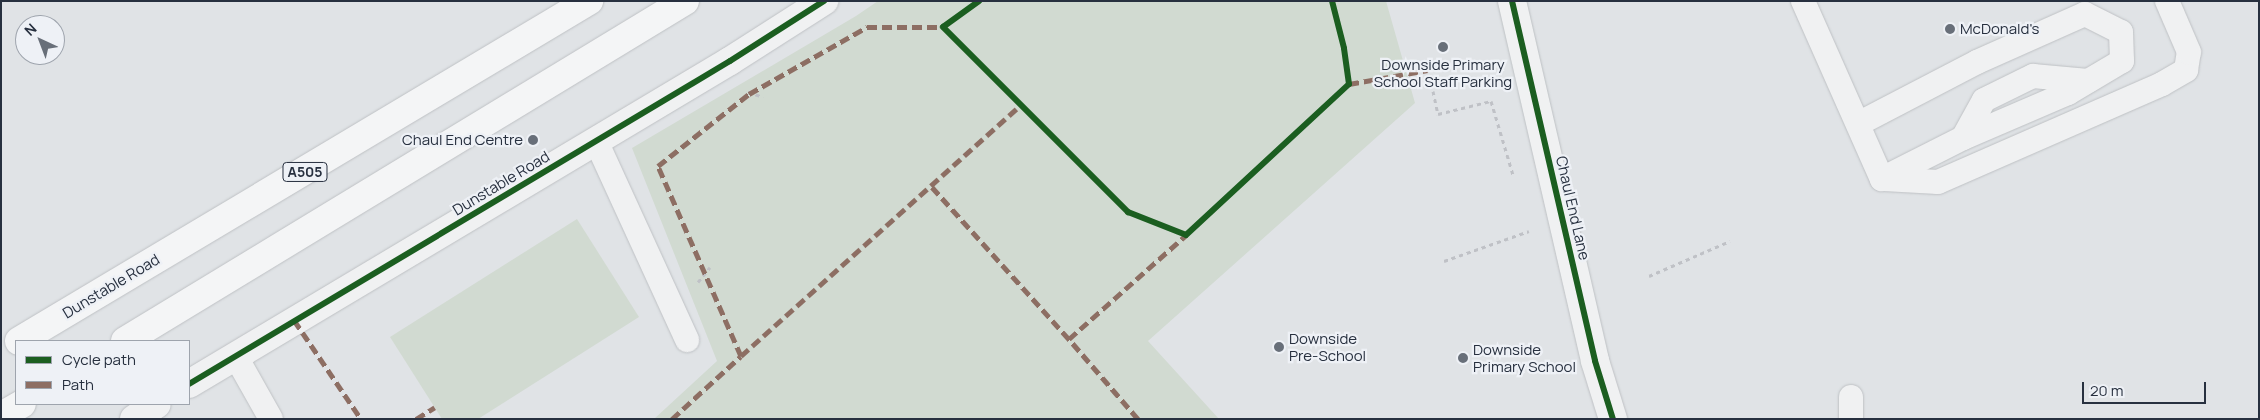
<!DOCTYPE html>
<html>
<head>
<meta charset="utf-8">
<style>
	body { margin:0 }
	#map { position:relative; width:2260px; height:420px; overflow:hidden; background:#e0e3e6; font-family:Manrope,sans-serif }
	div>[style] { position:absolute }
	.green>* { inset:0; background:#d1dad1 }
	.path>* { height:3px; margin-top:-1.5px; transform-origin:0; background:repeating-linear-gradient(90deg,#bfc1c6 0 4px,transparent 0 8px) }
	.roads { filter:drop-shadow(0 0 1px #bec1c4) drop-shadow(0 0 1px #bec1c4) }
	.service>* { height:24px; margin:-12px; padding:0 12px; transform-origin:12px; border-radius:12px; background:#f0f1f2 }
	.minor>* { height:28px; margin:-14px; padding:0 14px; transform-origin:14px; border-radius:14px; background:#f0f1f2 }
	.tertiary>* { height:28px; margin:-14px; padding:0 14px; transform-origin:14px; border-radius:14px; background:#f0f1f2 }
	.primary>* { height:28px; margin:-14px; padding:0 14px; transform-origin:14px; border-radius:14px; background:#f4f5f6 }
	.quiet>* { height:5px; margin-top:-2.5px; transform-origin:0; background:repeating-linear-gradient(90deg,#8d6e63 0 10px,transparent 0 15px) }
	.cycleway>* { height:6px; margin:-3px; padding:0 3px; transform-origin:3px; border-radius:3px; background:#1b5e20 }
	.dots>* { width:14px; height:14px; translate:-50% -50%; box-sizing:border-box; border:2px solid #eef1f6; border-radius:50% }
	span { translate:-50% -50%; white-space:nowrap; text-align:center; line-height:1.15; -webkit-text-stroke:4.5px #eef1f6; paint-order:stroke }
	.shield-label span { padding:1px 4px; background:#eef1f6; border:1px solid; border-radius:4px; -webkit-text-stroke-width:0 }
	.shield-label { font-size:14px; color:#27303f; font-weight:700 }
	.poi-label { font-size:15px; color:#27303f }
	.left { translate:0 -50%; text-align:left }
	.right { translate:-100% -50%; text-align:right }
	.street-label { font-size:15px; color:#27303f }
	.frame { position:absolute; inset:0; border:2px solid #27303f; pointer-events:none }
	.legend { position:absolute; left:15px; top:340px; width:175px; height:65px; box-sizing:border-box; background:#eef1f6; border:1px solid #9ea4ad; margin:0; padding:6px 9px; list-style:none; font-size:15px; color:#27303f }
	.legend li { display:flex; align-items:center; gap:10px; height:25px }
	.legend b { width:25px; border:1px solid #9ea4ad }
	.north { position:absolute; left:15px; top:15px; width:50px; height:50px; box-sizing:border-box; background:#eef1f6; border:1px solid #9ea4ad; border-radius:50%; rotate:317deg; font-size:14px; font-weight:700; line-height:20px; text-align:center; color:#27303f }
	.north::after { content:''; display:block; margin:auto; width:18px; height:22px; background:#686f79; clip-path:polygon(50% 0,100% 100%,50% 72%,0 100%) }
	.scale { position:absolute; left:2082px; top:382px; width:124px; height:22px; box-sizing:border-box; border:2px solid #27303f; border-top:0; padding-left:6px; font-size:15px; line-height:18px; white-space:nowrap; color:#27303f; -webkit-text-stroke:4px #eef1f6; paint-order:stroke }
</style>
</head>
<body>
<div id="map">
	<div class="green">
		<i style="clip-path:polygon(878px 1px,1386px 1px,1415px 103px,1148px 341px,1219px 419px,654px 419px,717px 361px,632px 148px,856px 16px)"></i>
		<i style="clip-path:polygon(577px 219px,639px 317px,478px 419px,442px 419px,390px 337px)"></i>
	</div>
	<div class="path">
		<i style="left:1433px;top:91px;width:24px;rotate:78deg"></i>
		<i style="left:1438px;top:114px;width:55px;rotate:-13.8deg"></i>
		<i style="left:1491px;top:101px;width:77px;rotate:73.4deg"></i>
		<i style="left:748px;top:92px;width:16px;rotate:18deg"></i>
		<i style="left:1444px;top:261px;width:90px;rotate:-19.4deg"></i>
		<i style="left:1649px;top:276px;width:88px;rotate:-23.4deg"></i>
		<i style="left:698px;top:282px;width:19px;rotate:-51deg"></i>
	</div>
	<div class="roads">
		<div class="service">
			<i style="left:1803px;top:1px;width:195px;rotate:66.1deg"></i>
			<i style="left:1858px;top:124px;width:134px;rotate:-27.5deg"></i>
			<i style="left:1977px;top:62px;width:118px;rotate:-24deg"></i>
			<i style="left:2085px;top:14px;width:40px;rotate:26.6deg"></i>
			<i style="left:2121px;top:32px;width:29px;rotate:88deg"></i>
			<i style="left:2122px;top:61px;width:63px;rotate:149.3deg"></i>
			<i style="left:2068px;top:93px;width:114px;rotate:156.8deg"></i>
			<i style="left:1963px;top:138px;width:91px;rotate:153.2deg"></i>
			<i style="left:1963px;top:138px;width:43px;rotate:-61.1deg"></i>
			<i style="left:1984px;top:100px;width:55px;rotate:-26.1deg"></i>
			<i style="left:2033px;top:76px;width:55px;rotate:5.2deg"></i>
			<i style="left:596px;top:141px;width:219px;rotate:65.4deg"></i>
			<i style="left:1884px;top:179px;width:54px;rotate:3.2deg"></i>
			<i style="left:1938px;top:182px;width:244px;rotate:-23.6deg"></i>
			<i style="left:2162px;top:84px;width:28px;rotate:-30deg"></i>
			<i style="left:2186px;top:70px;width:18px;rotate:-81deg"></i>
			<i style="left:2189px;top:52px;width:56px;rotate:-113.3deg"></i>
			<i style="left:235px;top:355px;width:73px;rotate:60.6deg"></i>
			<i style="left:1851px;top:397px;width:22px;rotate:90deg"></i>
		</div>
		<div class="minor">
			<i style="left:189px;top:384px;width:630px;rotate:-30.84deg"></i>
			<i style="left:730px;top:61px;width:112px;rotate:-32.6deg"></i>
			<i style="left:134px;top:419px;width:27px;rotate:-33deg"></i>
		</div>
		<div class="tertiary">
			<i style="left:1512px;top:1px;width:369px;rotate:77deg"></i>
			<i style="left:1595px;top:361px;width:61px;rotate:72.8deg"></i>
		</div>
		<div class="primary">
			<i style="left:19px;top:341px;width:664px;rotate:-30.82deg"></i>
			<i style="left:125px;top:341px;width:655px;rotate:-31.26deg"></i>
			<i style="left:1px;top:416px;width:24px;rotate:-30deg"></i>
		</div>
	</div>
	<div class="quiet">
		<i style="left:1349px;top:84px;width:80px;rotate:-10deg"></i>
		<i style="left:932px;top:187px;width:205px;rotate:48deg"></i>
		<i style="left:294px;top:320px;width:120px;rotate:55.9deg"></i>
		<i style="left:741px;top:356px;width:376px;rotate:-41.9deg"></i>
		<i style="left:416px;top:419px;width:22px;rotate:-32deg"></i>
		<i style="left:672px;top:419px;width:93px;rotate:-42.4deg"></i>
		<i style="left:741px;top:356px;width:207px;rotate:-113.6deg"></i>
		<i style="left:658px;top:166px;width:116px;rotate:-38.4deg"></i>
		<i style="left:749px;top:94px;width:136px;rotate:-29.6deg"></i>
		<i style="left:867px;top:27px;width:76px"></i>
		<i style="left:1138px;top:419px;width:106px;rotate:-130.8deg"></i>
		<i style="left:1069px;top:339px;width:157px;rotate:-41.6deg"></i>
	</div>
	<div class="cycleway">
		<i style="left:979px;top:1px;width:44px;rotate:144.2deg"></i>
		<i style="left:943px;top:27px;width:262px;rotate:45deg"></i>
		<i style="left:1128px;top:212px;width:62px;rotate:21.6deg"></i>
		<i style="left:1186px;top:235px;width:222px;rotate:-42.8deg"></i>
		<i style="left:1349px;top:84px;width:36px;rotate:-98deg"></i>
		<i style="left:1344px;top:48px;width:49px;rotate:-104.3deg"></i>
		<i style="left:1512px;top:1px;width:369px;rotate:77deg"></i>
		<i style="left:1595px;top:361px;width:61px;rotate:72.8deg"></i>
		<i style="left:189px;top:384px;width:630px;rotate:-30.84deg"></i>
		<i style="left:730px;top:61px;width:112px;rotate:-32.6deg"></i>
	</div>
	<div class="dots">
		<i style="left:1950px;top:29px;background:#686f79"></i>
		<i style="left:1443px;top:47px;background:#686f79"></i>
		<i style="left:533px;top:140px;background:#686f79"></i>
		<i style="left:1279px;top:347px;background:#686f79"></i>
		<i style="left:1463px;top:358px;background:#686f79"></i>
	</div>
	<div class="shield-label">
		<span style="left:305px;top:172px">A505</span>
	</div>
	<div class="poi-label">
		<span class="left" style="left:1960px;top:29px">McDonald's</span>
		<span style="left:1443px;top:73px">Downside Primary<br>School Staff Parking</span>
		<span class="right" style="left:523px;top:140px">Chaul End Centre</span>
		<span class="left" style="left:1289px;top:347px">Downside<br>Pre-School</span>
		<span class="left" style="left:1473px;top:358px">Downside<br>Primary School</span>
	</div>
	<div class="street-label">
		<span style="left:501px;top:183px;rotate:-31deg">Dunstable Road</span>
		<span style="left:1573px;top:208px;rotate:77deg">Chaul End Lane</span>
		<span style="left:111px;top:286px;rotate:-31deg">Dunstable Road</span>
	</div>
	<div class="frame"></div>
	<ul class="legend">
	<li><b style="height:6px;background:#1b5e20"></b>Cycle path</li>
	<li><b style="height:6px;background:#8d6e63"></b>Path</li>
	</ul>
	<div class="north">N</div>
	<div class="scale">20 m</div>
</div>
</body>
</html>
